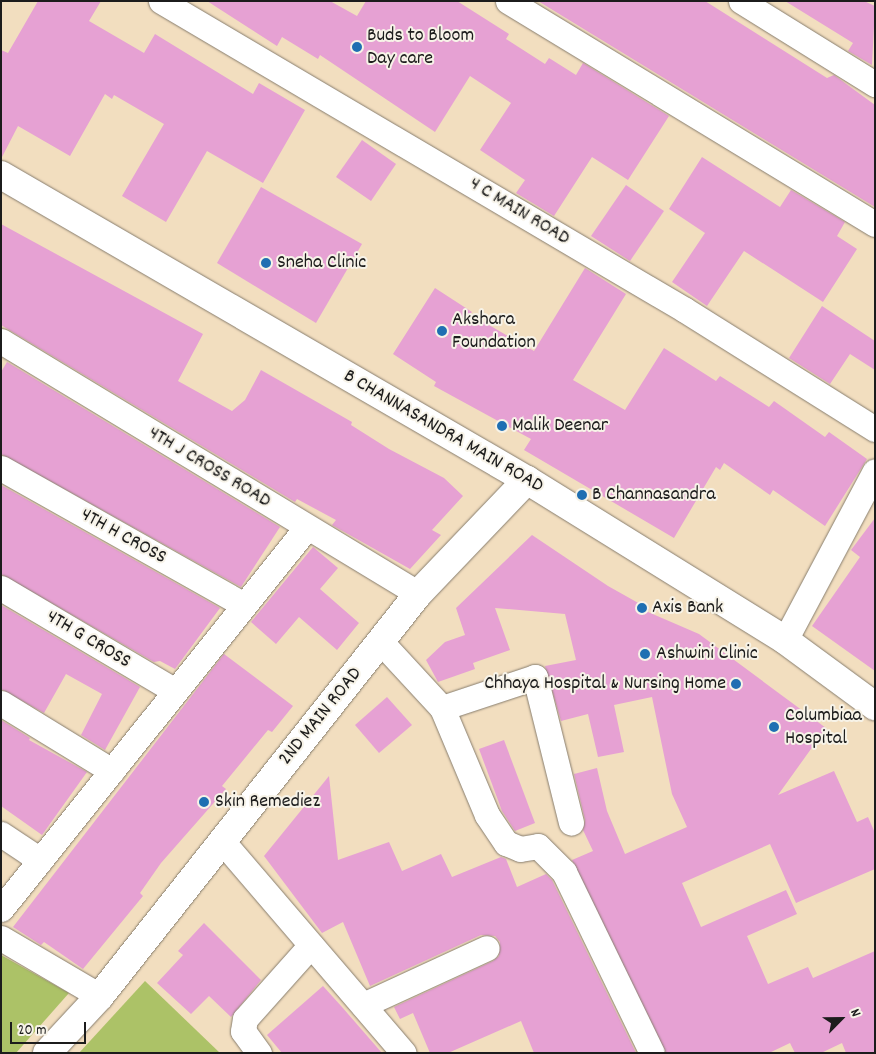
<!DOCTYPE html>
<html>
<head>
<meta charset="utf-8">
<style>
	body { margin:0 }
	#map { position:relative; width:876px; height:1054px; overflow:hidden; background:#f2debf; font-family:Dekko,sans-serif }
	div>[style] { position:absolute }
	.green>* { inset:0; background:#acc267 }
	.building>* { inset:0; background:#e6a1d3 }
	.roads { filter:drop-shadow(0 0 1px #877d6e) drop-shadow(0 0 1px #877d6e) }
	.minor>* { height:25px; margin:-12.5px; padding:0 12.5px; transform-origin:12.5px; border-radius:12.5px; background:#fff }
	.tertiary>* { height:28px; margin:-14px; padding:0 14px; transform-origin:14px; border-radius:14px; background:#fff }
	.secondary>* { height:28px; margin:-14px; padding:0 14px; transform-origin:14px; border-radius:14px; background:#fff }
	.dots>* { width:14px; height:14px; translate:-50% -50%; box-sizing:border-box; border:2px solid #f7f3e8; border-radius:50% }
	span { translate:-50% -50%; white-space:nowrap; text-align:center; line-height:1.15; -webkit-text-stroke:4px #f7f3e8; paint-order:stroke }
	.poi-label { font-size:20px; color:#1c1c1c }
	.left { translate:0 -50%; text-align:left }
	.right { translate:-100% -50%; text-align:right }
	.street-label { font-size:20px; color:#1c1c1c }
	.frame { position:absolute; inset:0; border:2px solid #1c1c1c; pointer-events:none }
	.north { position:absolute; left:816px; top:994px; width:50px; height:50px; -webkit-text-stroke:4px #f7f3e8; paint-order:stroke; rotate:67deg; font-size:14px; font-weight:700; line-height:20px; text-align:center; color:#1c1c1c }
	.north::after { content:''; display:block; margin:auto; width:18px; height:22px; background:#1c1c1c; clip-path:polygon(50% 0,100% 100%,50% 72%,0 100%) }
	.scale { position:absolute; left:10px; top:1022px; width:76px; height:22px; box-sizing:border-box; border:2px solid #1c1c1c; border-top:0; padding-left:6px; font-size:15px; line-height:18px; white-space:nowrap; color:#1c1c1c; -webkit-text-stroke:4px #f7f3e8; paint-order:stroke }
</style>
</head>
<body>
<div id="map">
	<div class="green">
		<i style="clip-path:polygon(1px 955px,69px 993px,16px 1053px,1px 1053px)"></i>
		<i style="clip-path:polygon(145px 981px,220px 1053px,79px 1053px)"></i>
	</div>
	<div class="building">
		<i style="clip-path:polygon(38px 1px,101px 1px,89px 21px,144px 53px,155px 34px,253px 94px,259px 83px,305px 110px,263px 183px,207px 151px,166px 222px,122px 196px,164px 124px,114px 95px,112px 99px,105px 94px,70px 156px,18px 126px,1px 159px,1px 50px,8px 53px)"></i>
		<i style="clip-path:polygon(207px 1px,330px 1px,357px 16px,366px 1px,457px 1px,509px 34px,506px 39px,545px 64px,549px 58px,576px 75px,583px 63px,669px 116px,628px 180px,592px 157px,554px 216px,516px 193px,525px 180px,480px 150px,511px 103px,470px 76px,435px 132px,320px 55px,318px 59px,282px 37px,277px 46px)"></i>
		<i style="clip-path:polygon(538px 1px,705px 1px,827px 78px,834px 75px,875px 105px,875px 207px)"></i>
		<i style="clip-path:polygon(785px 1px,864px 1px,875px 6px,872px 65px,848px 51px,853px 43px)"></i>
		<i style="clip-path:polygon(362px 140px,396px 164px,371px 201px,336px 177px)"></i>
		<i style="clip-path:polygon(702px 157px,780px 207px,791px 190px,845px 222px,837px 236px,857px 249px,823px 302px,744px 251px,707px 306px,672px 282px,705px 233px,669px 209px)"></i>
		<i style="clip-path:polygon(626px 185px,664px 211px,630px 261px,591px 236px)"></i>
		<i style="clip-path:polygon(261px 187px,362px 244px,316px 323px,217px 263px)"></i>
		<i style="clip-path:polygon(1px 224px,203px 334px,178px 381px,232px 411px,245px 400px,261px 370px,352px 422px,351px 425px,389px 449px,444px 478px,463px 496px,432px 530px,441px 535px,410px 569px,332px 525px,336px 520px,297px 499px,295px 502px,1px 325px)"></i>
		<i style="clip-path:polygon(585px 268px,626px 294px,573px 380px,625px 410px,664px 348px,716px 381px,720px 376px,769px 407px,774px 401px,825px 437px,829px 432px,867px 459px,825px 526px,773px 490px,770px 495px,724px 463px,720px 470px,716px 467px,674px 538px,524px 450px,531px 439px,434px 386px,436px 382px,393px 354px,435px 288px,472px 312px,470px 314px,534px 351px)"></i>
		<i style="clip-path:polygon(822px 306px,875px 341px,875px 370px,850px 354px,830px 384px,789px 358px)"></i>
		<i style="clip-path:polygon(7px 362px,280px 527px,241px 587px,1px 454px,1px 372px)"></i>
		<i style="clip-path:polygon(1px 485px,220px 608px,175px 669px,160px 661px,154px 662px,1px 574px)"></i>
		<i style="clip-path:polygon(875px 518px,875px 671px,812px 626px,860px 557px,851px 550px)"></i>
		<i style="clip-path:polygon(532px 535px,608px 586px,649px 609px,648px 612px,699px 634px,826px 728px,778px 795px,834px 771px,857px 822px,868px 817px,875px 833px,875px 869px,796px 903px,770px 844px,682px 883px,701px 927px,786px 890px,797px 914px,747px 936px,768px 984px,808px 967px,813px 978px,875px 951px,875px 1053px,846px 1053px,842px 1043px,821px 1053px,795px 1053px,790px 1043px,769px 1053px,666px 1053px,572px 860px,593px 851px,583px 830px,585px 820px,574px 774px,597px 768px,607px 811px,625px 854px,687px 827px,672px 794px,652px 697px,614px 705px,624px 752px,598px 757px,588px 714px,561px 721px,545px 666px,576px 660px,565px 614px,495px 608px,510px 650px,473px 663px,475px 669px,438px 682px,426px 660px,445px 642px,465px 635px,456px 608px)"></i>
		<i style="clip-path:polygon(313px 547px,338px 568px,320px 589px,359px 623px,337px 650px,299px 617px,276px 644px,251px 622px)"></i>
		<i style="clip-path:polygon(1px 605px,140px 687px,105px 750px,81px 735px,102px 694px,66px 674px,44px 713px,1px 689px)"></i>
		<i style="clip-path:polygon(224px 654px,293px 706px,272px 732px,268px 730px,222px 786px,226px 789px,161px 863px,140px 893px,143px 896px,83px 969px,44px 942px,41px 945px,13px 927px)"></i>
		<i style="clip-path:polygon(387px 697px,412px 725px,379px 753px,355px 725px)"></i>
		<i style="clip-path:polygon(1px 720px,30px 738px,29px 740px,87px 772px,42px 835px,1px 806px)"></i>
		<i style="clip-path:polygon(504px 740px,535px 823px,515px 831px,502px 811px,479px 749px)"></i>
		<i style="clip-path:polygon(329px 776px,338px 860px,389px 842px,402px 871px,441px 854px,452px 877px,501px 857px,506px 859px,517px 887px,546px 874px,552px 880px,636px 1053px,534px 1053px,521px 1021px,448px 1053px,430px 1053px,413px 1013px,400px 1019px,394px 1007px,493px 961px,499px 956px,500px 942px,495px 936px,481px 935px,370px 986px,343px 922px,322px 933px,264px 856px)"></i>
		<i style="clip-path:polygon(204px 923px,261px 980px,231px 1017px,209px 996px,191px 1014px,157px 983px,183px 955px,178px 951px)"></i>
		<i style="clip-path:polygon(323px 986px,342px 1007px,382px 1053px,282px 1053px,267px 1035px)"></i>
	</div>
	<div class="roads">
		<div class="minor">
			<i style="left:161px;top:1px;width:608px;rotate:30.53deg"></i>
			<i style="left:685px;top:310px;width:224px;rotate:32.1deg"></i>
			<i style="left:508px;top:1px;width:429px;rotate:31.3deg"></i>
			<i style="left:741px;top:1px;width:158px;rotate:31.8deg"></i>
			<i style="left:1px;top:341px;width:488px;rotate:31.2deg"></i>
			<i style="left:1px;top:468px;width:279px;rotate:29.4deg"></i>
			<i style="left:1px;top:588px;width:202px;rotate:30.6deg"></i>
			<i style="left:785px;top:640px;width:191px;rotate:-62deg"></i>
			<i style="left:381px;top:642px;width:90px;rotate:47.3deg"></i>
			<i style="left:442px;top:708px;width:98px;rotate:-18.4deg"></i>
			<i style="left:535px;top:677px;width:150px;rotate:76.1deg"></i>
			<i style="left:1px;top:703px;width:130px;rotate:31.5deg"></i>
			<i style="left:442px;top:708px;width:116px;rotate:67.2deg"></i>
			<i style="left:487px;top:815px;width:34px;rotate:56deg"></i>
			<i style="left:506px;top:843px;width:15px;rotate:23deg"></i>
			<i style="left:520px;top:849px;width:18px;rotate:-9deg"></i>
			<i style="left:538px;top:846px;width:37px;rotate:45deg"></i>
			<i style="left:564px;top:872px;width:201px;rotate:64.1deg"></i>
			<i style="left:1px;top:834px;width:47px;rotate:33.7deg"></i>
			<i style="left:222px;top:841px;width:279px;rotate:49.4deg"></i>
			<i style="left:1px;top:909px;width:488px;rotate:-51.3deg"></i>
			<i style="left:1px;top:938px;width:115px;rotate:30.4deg"></i>
			<i style="left:363px;top:1005px;width:136px;rotate:-24.7deg"></i>
			<i style="left:259px;top:1053px;width:27px;rotate:-126deg"></i>
			<i style="left:243px;top:1031px;width:12px;rotate:-81deg"></i>
			<i style="left:245px;top:1019px;width:99px;rotate:-48.3deg"></i>
		</div>
		<div class="tertiary">
			<i style="left:1px;top:175px;width:608px;rotate:30.11deg"></i>
		</div>
		<div class="secondary">
			<i style="left:47px;top:1053px;width:78px;rotate:-47.1deg"></i>
			<i style="left:100px;top:996px;width:513px;rotate:-51.65deg"></i>
			<i style="left:418px;top:594px;width:158px;rotate:-46.3deg"></i>
			<i style="left:527px;top:480px;width:304px;rotate:31.8deg"></i>
			<i style="left:785px;top:640px;width:112px;rotate:36.3deg"></i>
		</div>
	</div>
	<div class="dots">
		<i style="left:357px;top:47px;background:#1f6fb2"></i>
		<i style="left:266px;top:263px;background:#1f6fb2"></i>
		<i style="left:442px;top:331px;background:#1f6fb2"></i>
		<i style="left:502px;top:426px;background:#1f6fb2"></i>
		<i style="left:582px;top:495px;background:#1f6fb2"></i>
		<i style="left:642px;top:608px;background:#1f6fb2"></i>
		<i style="left:645px;top:654px;background:#1f6fb2"></i>
		<i style="left:736px;top:684px;background:#1f6fb2"></i>
		<i style="left:774px;top:727px;background:#1f6fb2"></i>
		<i style="left:204px;top:802px;background:#1f6fb2"></i>
	</div>
	<div class="poi-label">
		<span class="left" style="left:367px;top:48px">Buds to Bloom<br>Day care</span>
		<span class="left" style="left:277px;top:263px">Sneha Clinic</span>
		<span class="left" style="left:452px;top:332px">Akshara<br>Foundation</span>
		<span class="left" style="left:512px;top:426px">Malik Deenar</span>
		<span class="left" style="left:592px;top:495px">B Channasandra</span>
		<span class="left" style="left:652px;top:608px">Axis Bank</span>
		<span class="left" style="left:656px;top:654px">Ashwini Clinic</span>
		<span class="right" style="left:726px;top:684px">Chhaya Hospital &amp; Nursing Home</span>
		<span class="left" style="left:785px;top:728px">Columbiaa<br>Hospital</span>
		<span class="left" style="left:215px;top:802px">Skin Remediez</span>
	</div>
	<div class="street-label">
		<span style="left:519px;top:212px;rotate:31deg">4 C MAIN ROAD</span>
		<span style="left:443px;top:432px;rotate:30deg">B CHANNASANDRA MAIN ROAD</span>
		<span style="left:209px;top:468px;rotate:31deg">4TH J CROSS ROAD</span>
		<span style="left:123px;top:537px;rotate:29deg">4TH H CROSS</span>
		<span style="left:88px;top:640px;rotate:31deg">4TH G CROSS</span>
		<span style="left:321px;top:717px;rotate:-51deg">2ND MAIN ROAD</span>
	</div>
	<div class="frame"></div>
	<div class="north">N</div>
	<div class="scale">20 m</div>
</div>
</body>
</html>
